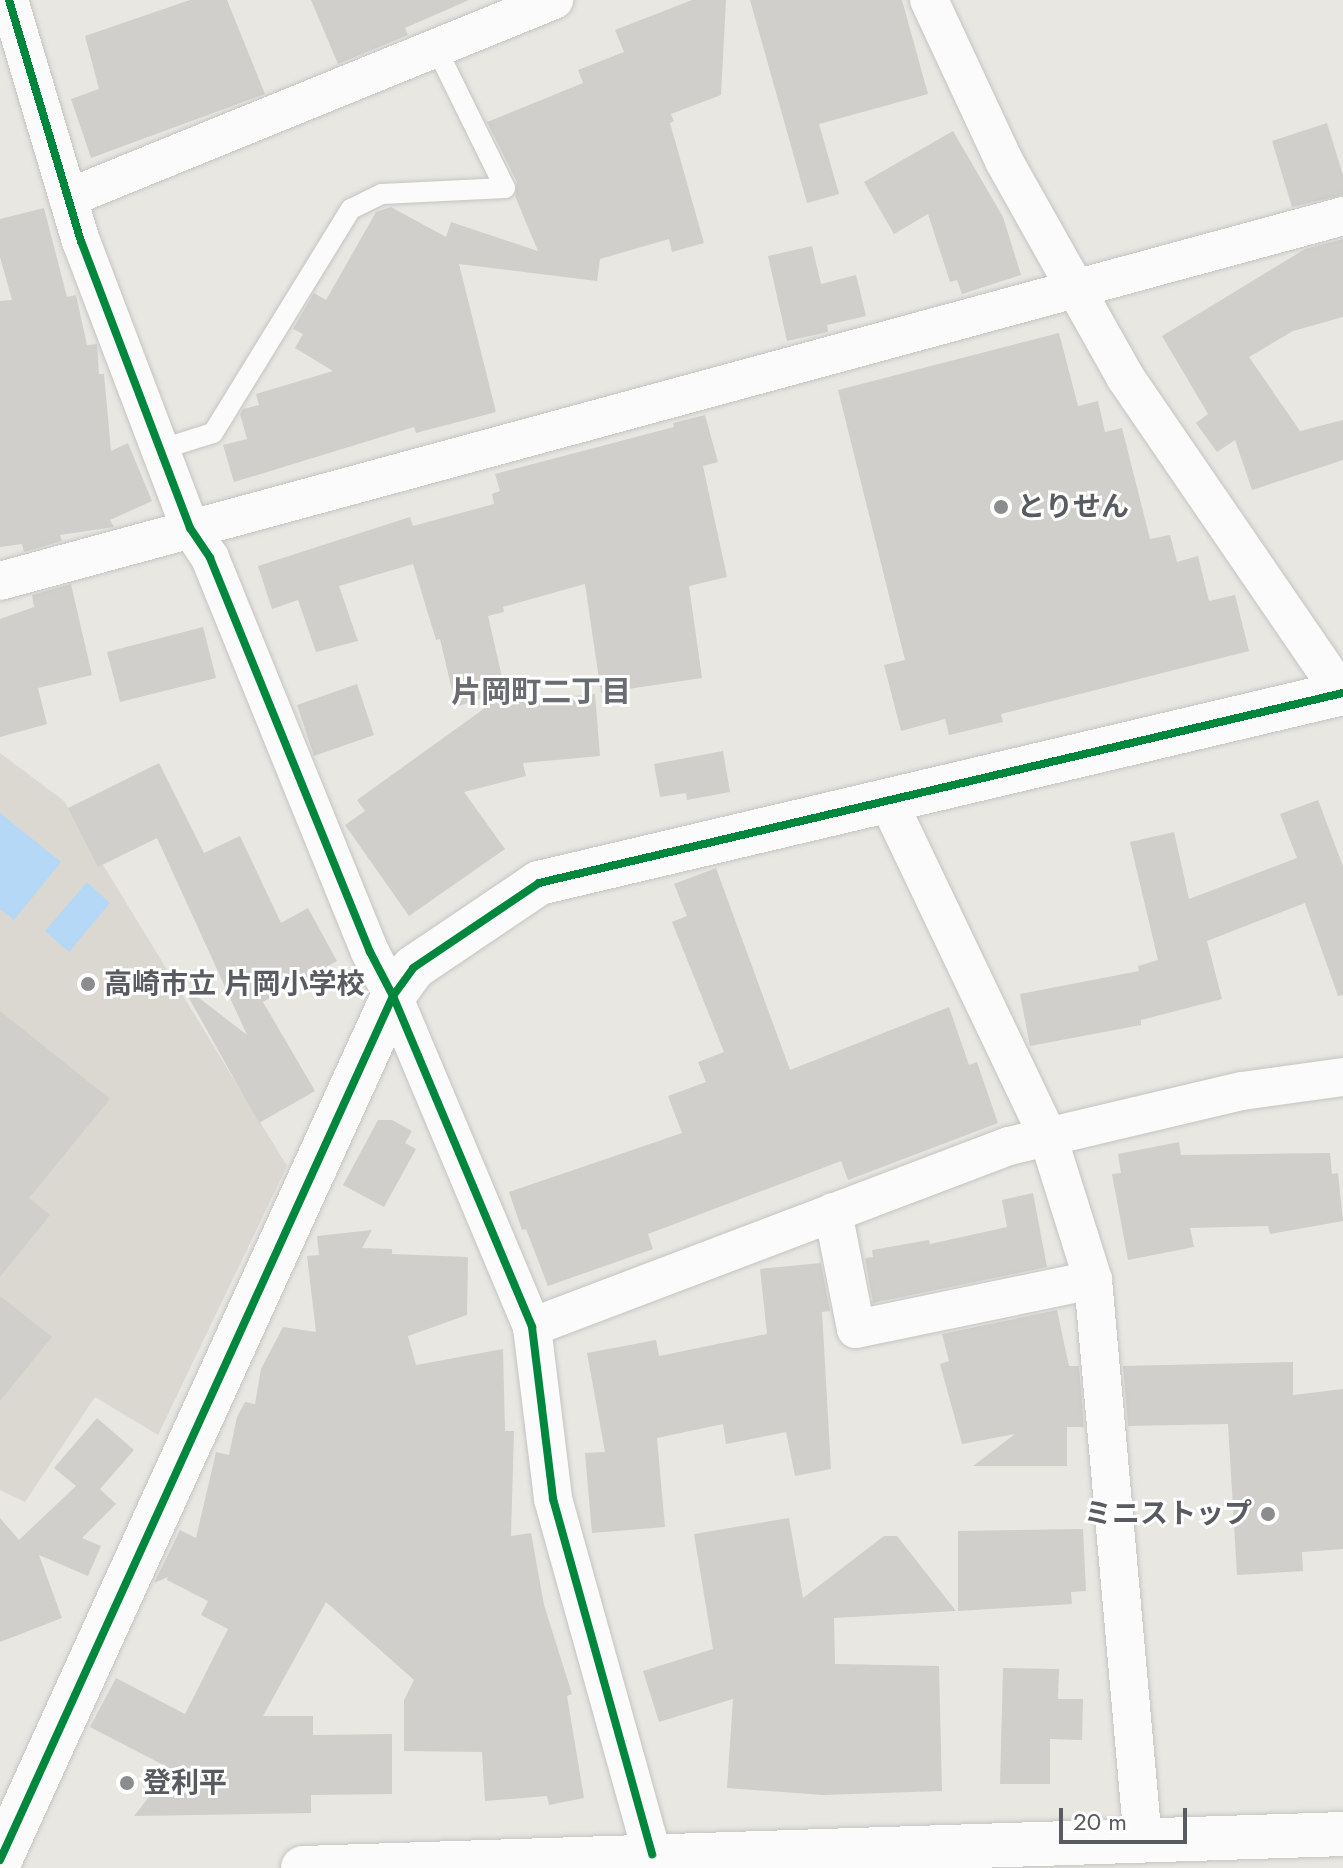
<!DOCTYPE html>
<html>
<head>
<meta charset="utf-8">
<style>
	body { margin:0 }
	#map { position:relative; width:1343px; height:1868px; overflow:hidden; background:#e8e7e2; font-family:Jost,"Noto Sans JP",sans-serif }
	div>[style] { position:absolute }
	.education>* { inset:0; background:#dad8d1 }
	.water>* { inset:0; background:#b4d8f5 }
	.building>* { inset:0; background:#d0cfcc }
	.roads { filter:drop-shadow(0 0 2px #c4c4c3) drop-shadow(0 0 2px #c4c4c3) }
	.service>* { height:20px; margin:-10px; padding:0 10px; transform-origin:10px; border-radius:10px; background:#fcfbfb }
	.minor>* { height:38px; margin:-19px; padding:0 19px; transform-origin:19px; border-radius:19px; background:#fcfbfb }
	.tertiary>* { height:44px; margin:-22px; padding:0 22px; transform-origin:22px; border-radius:22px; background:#fcfbfb }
	.cycleway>* { height:8px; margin:-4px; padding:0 4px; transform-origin:4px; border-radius:4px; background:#00873e }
	.dots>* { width:22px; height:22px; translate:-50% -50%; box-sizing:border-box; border:4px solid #fff; border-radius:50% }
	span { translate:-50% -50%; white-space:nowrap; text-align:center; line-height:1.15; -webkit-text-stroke:6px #fff; paint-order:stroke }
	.poi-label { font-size:28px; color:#585b60; font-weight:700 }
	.left { translate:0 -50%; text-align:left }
	.right { translate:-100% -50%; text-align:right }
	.neighbourhood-label { font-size:30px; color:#696d72; font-weight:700 }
	.scale { position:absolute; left:1059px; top:1808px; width:128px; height:36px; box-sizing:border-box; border:4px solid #585b60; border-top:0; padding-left:10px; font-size:24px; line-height:28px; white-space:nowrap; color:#585b60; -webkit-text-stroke:6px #fff; paint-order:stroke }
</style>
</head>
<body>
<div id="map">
	<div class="education">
		<i style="clip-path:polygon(0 753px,64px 801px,287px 1166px,158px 1435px,95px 1397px,25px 1502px,0 1490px)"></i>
	</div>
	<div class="water">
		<i style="clip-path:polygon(0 813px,61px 862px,14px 920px,0 909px)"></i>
		<i style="clip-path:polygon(87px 882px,110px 903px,69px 952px,45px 931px)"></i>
	</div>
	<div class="building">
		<i style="clip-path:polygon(190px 0,227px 0,265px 94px,91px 158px,71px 99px,99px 89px,85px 36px)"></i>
		<i style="clip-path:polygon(311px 0,469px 0,405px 28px,408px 35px,338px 64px)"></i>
		<i style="clip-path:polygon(692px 0,726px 0,721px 95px,671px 114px,674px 121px,670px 123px,704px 243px,672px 252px,669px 239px,600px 259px,597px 281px,459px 264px,496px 412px,416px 433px,414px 427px,234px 482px,223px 445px,247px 439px,240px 414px,243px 409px,259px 405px,256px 394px,333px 371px,295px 348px,303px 334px,293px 329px,314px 293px,326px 300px,376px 212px,391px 207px,446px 237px,451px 222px,538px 251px,515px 196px,517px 182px,487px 122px,583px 83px,578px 70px,624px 52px,615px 30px)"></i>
		<i style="clip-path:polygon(750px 0,902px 0,928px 94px,819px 124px,839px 194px,807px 203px)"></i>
		<i style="clip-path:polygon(1327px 123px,1343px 175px,1343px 195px,1292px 207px,1272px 141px)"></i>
		<i style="clip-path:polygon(953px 131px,1003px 217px,1021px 275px,962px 294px,957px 280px,950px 282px,928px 214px,894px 234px,864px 182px)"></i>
		<i style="clip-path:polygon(44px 208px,67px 297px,76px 295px,87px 345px,97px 344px,99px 374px,104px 374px,111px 451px,128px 443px,152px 501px,110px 520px,114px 527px,60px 535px,62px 541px,24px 552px,22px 544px,0 547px,0 301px,12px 300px,0 257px,0 219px)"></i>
		<i style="clip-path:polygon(1343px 239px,1343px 317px,1293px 331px,1249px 357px,1300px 431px,1343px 420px,1343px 460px,1252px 490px,1235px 440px,1217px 452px,1196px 423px,1208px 414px,1162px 336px,1305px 249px)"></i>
		<i style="clip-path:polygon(812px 246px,821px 284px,856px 275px,866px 316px,827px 325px,828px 332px,787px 341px,768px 256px)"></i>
		<i style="clip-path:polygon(1059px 333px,1078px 406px,1098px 401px,1105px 432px,1122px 428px,1150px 539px,1170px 535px,1177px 562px,1198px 556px,1209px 601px,1235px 595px,1249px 651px,1001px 714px,1003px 722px,949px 735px,945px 719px,901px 731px,884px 665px,905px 660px,838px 390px)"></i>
		<i style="clip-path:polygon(705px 415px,718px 462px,703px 466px,727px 577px,689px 586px,702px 678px,601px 693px,585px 584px,503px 607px,504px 612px,488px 616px,505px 690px,456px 707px,440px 639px,436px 640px,413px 564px,339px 586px,358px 641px,316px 652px,298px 600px,272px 609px,258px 566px,410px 517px,413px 526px,494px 504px,492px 494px,500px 491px,495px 474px,674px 427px,673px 423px)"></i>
		<i style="clip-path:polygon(71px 584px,92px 675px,38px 688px,47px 724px,0 737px,0 619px,34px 607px,32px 595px)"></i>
		<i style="clip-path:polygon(203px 627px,216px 678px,120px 702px,107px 652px)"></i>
		<i style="clip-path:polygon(357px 684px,374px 735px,314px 756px,297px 705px)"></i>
		<i style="clip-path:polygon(595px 694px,600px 756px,523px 763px,526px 776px,464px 792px,505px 849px,409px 916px,345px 825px,365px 811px,357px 800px,492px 703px)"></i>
		<i style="clip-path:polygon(723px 751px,730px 792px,687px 800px,686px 793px,660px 797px,654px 764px)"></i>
		<i style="clip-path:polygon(159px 763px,204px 853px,240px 836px,281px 923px,308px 908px,337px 961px,263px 1002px,315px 1091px,259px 1123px,181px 984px,247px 1035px,157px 838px,98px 867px,68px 808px)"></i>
		<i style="clip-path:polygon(1318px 800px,1343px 866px,1343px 995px,1338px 996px,1305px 903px,1207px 941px,1222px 999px,1141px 1020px,1141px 1025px,1030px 1046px,1020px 994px,1139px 971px,1138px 966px,1158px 960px,1130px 842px,1174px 832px,1189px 899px,1297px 858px,1280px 814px)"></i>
		<i style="clip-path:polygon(716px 868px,790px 1070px,949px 1007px,969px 1065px,977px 1062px,998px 1123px,848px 1180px,841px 1161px,648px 1234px,653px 1249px,548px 1286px,526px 1229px,522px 1230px,509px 1192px,682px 1133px,668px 1096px,706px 1082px,698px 1062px,724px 1052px,672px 922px,687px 916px,674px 884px)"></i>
		<i style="clip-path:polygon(0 1011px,110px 1099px,29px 1198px,50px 1215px,0 1277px)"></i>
		<i style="clip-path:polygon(378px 1120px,392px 1120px,412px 1131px,405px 1143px,416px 1149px,384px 1207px,343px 1185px)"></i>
		<i style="clip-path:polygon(1179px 1142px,1181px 1155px,1330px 1153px,1332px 1174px,1338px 1173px,1343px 1221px,1270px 1234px,1268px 1226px,1190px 1228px,1194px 1247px,1128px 1260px,1112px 1174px,1121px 1173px,1118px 1154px)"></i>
		<i style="clip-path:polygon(1033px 1193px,1047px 1267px,873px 1303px,865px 1258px,873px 1257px,872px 1250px,929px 1240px,930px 1244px,1007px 1227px,1002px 1200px)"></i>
		<i style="clip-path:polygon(372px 1230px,362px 1248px,392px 1249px,392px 1254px,468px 1257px,467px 1315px,408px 1336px,416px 1365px,503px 1349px,505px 1431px,514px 1431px,511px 1536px,531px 1533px,544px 1605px,572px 1694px,567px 1696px,584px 1798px,549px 1805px,547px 1796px,485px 1801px,482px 1752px,404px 1751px,404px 1700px,414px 1680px,326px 1602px,263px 1716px,313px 1716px,313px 1735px,392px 1734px,392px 1794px,311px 1795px,311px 1813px,134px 1816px,171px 1769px,90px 1727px,116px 1678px,185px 1714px,228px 1629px,201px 1615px,208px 1601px,167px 1580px,168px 1577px,154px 1583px,180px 1530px,196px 1538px,216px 1452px,229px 1455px,237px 1417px,245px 1402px,255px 1404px,261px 1369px,283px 1327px,316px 1332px,307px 1256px,319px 1255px,317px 1236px)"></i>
		<i style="clip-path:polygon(821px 1263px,830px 1311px,822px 1312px,831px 1469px,795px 1476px,786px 1432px,726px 1444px,723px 1424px,657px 1438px,665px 1527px,592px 1533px,585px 1453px,605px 1452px,587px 1353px,656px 1340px,659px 1356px,767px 1334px,760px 1269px)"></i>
		<i style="clip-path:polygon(0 1296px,52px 1337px,0 1401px)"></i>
		<i style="clip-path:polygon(1057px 1310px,1069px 1366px,1079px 1366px,1084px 1427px,1067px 1427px,1067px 1466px,973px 1466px,1015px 1434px,962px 1444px,940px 1364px,949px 1361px,942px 1334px)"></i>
		<i style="clip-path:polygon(1293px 1362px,1293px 1395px,1343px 1389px,1343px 1549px,1302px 1552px,1303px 1571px,1237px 1575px,1228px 1424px,1128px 1426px,1123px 1366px)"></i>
		<i style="clip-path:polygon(97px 1418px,134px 1450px,100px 1489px,116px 1504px,82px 1538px,101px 1546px,88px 1576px,39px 1555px,62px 1618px,0 1642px,0 1518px,19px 1540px,76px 1486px,54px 1468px)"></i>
		<i style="clip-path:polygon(789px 1518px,803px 1598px,884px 1536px,897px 1536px,956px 1611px,834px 1618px,835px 1664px,939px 1666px,942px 1791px,823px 1795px,727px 1788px,733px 1699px,659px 1722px,643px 1671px,713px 1649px,694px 1534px)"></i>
		<i style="clip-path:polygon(1083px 1529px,1086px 1591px,1071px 1592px,1072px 1604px,958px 1611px,958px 1531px)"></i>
		<i style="clip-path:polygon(1003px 1668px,1059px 1669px,1058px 1699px,1083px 1699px,1082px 1740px,1050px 1739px,1050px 1784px,1000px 1784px)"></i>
	</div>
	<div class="roads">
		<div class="service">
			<i style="left:162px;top:449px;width:53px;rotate:-17.4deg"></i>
			<i style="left:213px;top:433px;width:263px;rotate:-58.4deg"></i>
			<i style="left:351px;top:209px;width:34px;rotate:-26deg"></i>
			<i style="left:382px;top:194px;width:123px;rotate:-2.8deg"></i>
			<i style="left:505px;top:188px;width:156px;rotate:-116.2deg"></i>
		</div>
		<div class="minor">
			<i style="left:9px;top:0;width:252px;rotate:73.4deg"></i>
			<i style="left:81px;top:241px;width:307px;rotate:69.2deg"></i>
			<i style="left:190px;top:528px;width:36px;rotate:56deg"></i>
			<i style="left:210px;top:558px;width:425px;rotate:67.9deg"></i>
			<i style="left:370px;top:952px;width:50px;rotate:62.4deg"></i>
			<i style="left:393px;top:996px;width:359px;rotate:67.2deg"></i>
			<i style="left:532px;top:1327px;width:173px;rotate:83deg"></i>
			<i style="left:553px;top:1499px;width:369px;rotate:74.4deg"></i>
			<i style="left:929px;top:0;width:178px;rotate:65deg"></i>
			<i style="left:1004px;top:161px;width:248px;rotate:60.7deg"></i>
			<i style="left:1125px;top:377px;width:386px;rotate:55.6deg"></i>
			<i style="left:68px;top:198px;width:525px;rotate:-22.17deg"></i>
			<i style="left:0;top:581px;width:1392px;rotate:-15.2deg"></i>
			<i style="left:887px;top:799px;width:374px;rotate:64.5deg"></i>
			<i style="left:1048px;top:1137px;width:150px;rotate:72.5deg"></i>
			<i style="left:1093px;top:1280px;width:563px;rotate:84.91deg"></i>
			<i style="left:833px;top:1212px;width:119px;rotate:78.9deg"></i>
			<i style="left:856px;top:1329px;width:242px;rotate:-11.7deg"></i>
			<i style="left:532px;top:1327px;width:510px;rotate:-20.78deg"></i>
			<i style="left:1009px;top:1146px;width:239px;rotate:-13.3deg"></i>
			<i style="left:1242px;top:1091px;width:102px;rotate:-7.9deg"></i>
		</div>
		<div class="tertiary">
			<i style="left:0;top:1860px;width:949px;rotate:-65.54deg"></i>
			<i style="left:393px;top:996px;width:34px;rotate:-54deg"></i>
			<i style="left:413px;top:968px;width:152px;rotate:-34deg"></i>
			<i style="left:539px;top:883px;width:826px;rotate:-13.3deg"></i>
			<i style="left:303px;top:1868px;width:1041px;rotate:-1.87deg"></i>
		</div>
	</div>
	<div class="cycleway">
		<i style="left:9px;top:0;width:252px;rotate:73.4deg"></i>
		<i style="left:81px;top:241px;width:307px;rotate:69.2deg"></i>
		<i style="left:190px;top:528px;width:36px;rotate:56deg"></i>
		<i style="left:210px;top:558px;width:425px;rotate:67.9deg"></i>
		<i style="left:370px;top:952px;width:50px;rotate:62.4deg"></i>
		<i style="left:393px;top:996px;width:359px;rotate:67.2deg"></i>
		<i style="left:532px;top:1327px;width:173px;rotate:83deg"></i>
		<i style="left:553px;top:1499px;width:369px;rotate:74.4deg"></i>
		<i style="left:0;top:1860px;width:949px;rotate:-65.54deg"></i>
		<i style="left:393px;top:996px;width:34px;rotate:-54deg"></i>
		<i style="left:413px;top:968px;width:152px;rotate:-34deg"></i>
		<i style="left:539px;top:883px;width:826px;rotate:-13.3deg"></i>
	</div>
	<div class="dots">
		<i style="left:1001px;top:507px;background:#8a8c8e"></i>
		<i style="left:88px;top:984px;background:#8a8c8e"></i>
		<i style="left:1268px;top:1514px;background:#8a8c8e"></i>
		<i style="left:127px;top:1783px;background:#8a8c8e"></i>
	</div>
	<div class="poi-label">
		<span class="left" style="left:1017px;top:507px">とりせん</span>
		<span class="left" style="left:104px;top:984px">高崎市立 片岡小学校</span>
		<span class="right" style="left:1252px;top:1514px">ミニストップ</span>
		<span class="left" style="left:143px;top:1783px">登利平</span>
	</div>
	<div class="neighbourhood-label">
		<span style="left:541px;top:692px">片岡町二丁目</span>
	</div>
	<div class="scale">20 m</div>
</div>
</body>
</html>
